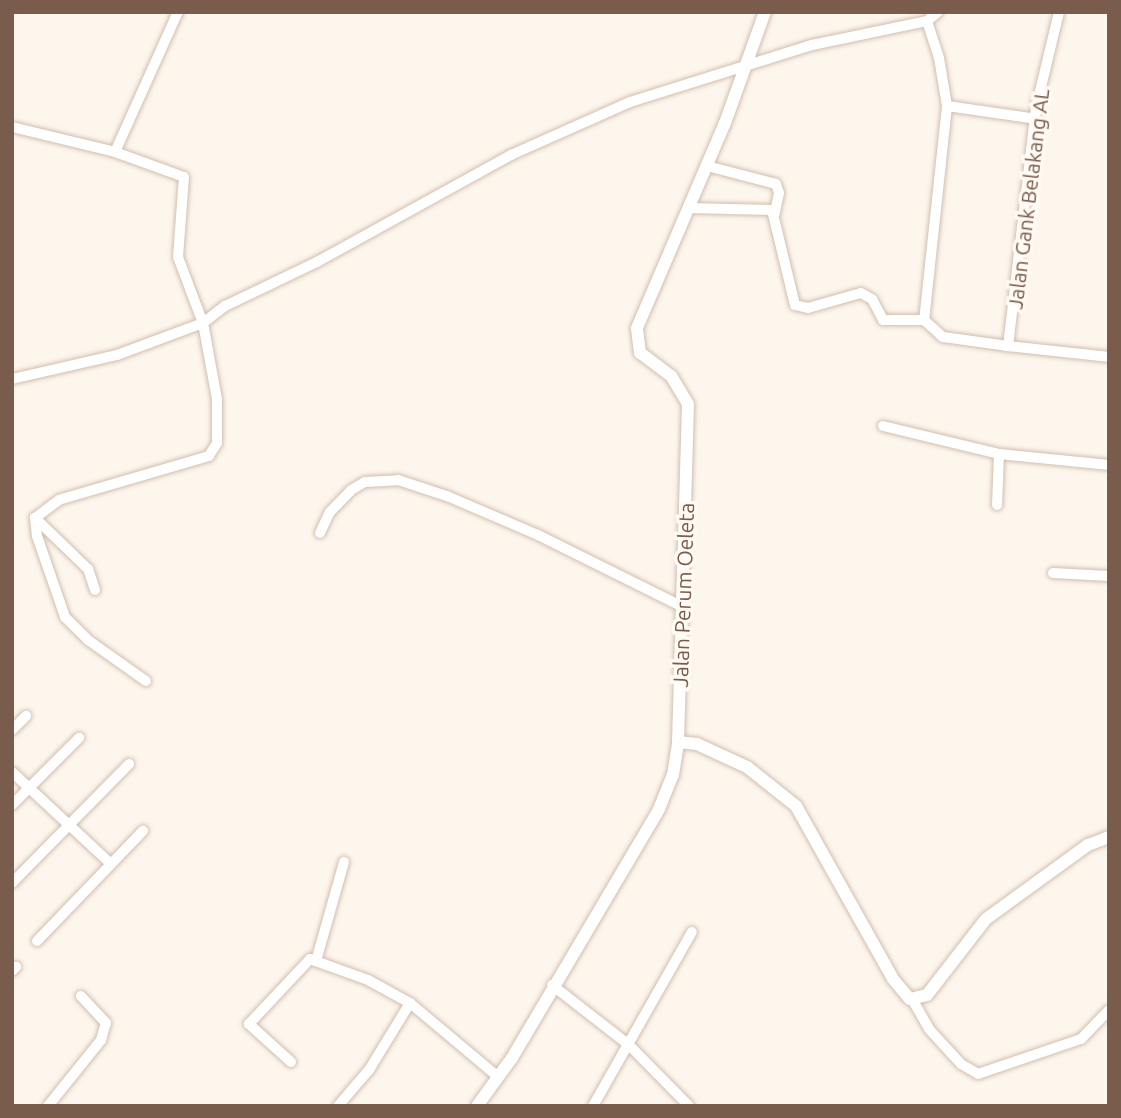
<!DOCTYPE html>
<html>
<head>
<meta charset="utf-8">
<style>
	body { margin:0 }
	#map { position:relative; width:1121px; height:1118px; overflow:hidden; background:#fdf6ec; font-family:Ubuntu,sans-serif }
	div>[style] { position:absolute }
	.roads { filter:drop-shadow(0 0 2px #d1beb0) drop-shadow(0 0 2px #d1beb0) }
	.minor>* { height:10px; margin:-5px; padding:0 5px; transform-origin:5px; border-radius:5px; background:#fff }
	.tertiary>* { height:12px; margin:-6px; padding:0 6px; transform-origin:6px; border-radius:6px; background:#fff }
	span { translate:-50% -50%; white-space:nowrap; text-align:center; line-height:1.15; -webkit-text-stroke:7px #fffaf3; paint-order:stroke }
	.street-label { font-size:21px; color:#7a5c4d }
	.frame { position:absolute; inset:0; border:14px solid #7a5c4d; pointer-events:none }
</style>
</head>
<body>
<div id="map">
	<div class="roads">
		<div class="minor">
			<i style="left:1059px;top:12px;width:99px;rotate:103.5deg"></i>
			<i style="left:1036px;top:108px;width:240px;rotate:96.7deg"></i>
			<i style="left:1008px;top:346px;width:102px;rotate:6.2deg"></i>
			<i style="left:927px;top:21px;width:39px;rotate:72deg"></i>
			<i style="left:939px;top:58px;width:49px;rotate:80.5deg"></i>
			<i style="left:947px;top:106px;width:215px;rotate:96.1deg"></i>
			<i style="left:924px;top:320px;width:25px;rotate:42deg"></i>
			<i style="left:943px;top:337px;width:66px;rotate:7.9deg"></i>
			<i style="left:947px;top:106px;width:91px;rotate:8.2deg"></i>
			<i style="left:12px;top:127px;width:106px;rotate:13.6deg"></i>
			<i style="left:115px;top:152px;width:73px;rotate:19.9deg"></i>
			<i style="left:184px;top:177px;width:80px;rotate:94.3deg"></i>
			<i style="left:178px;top:257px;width:71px;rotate:69.3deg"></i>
			<i style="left:203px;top:323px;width:77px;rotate:79.6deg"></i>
			<i style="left:217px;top:399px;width:44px;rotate:90deg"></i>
			<i style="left:217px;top:443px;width:15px;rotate:122deg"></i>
			<i style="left:209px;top:456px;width:156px;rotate:163.7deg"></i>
			<i style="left:59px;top:500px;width:30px;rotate:143deg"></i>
			<i style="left:115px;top:152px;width:154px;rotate:-65.8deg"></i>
			<i style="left:707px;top:166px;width:71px;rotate:14.6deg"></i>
			<i style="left:776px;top:184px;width:9px;rotate:72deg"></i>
			<i style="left:779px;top:193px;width:24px;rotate:102deg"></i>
			<i style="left:688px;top:208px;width:84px;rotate:1.4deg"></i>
			<i style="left:772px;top:210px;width:98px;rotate:76.4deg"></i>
			<i style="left:795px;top:305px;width:13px;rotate:13deg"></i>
			<i style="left:808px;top:308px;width:55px;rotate:-15.8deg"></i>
			<i style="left:861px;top:293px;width:13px;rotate:29deg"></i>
			<i style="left:872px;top:299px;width:24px;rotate:62deg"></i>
			<i style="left:883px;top:320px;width:41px"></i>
			<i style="left:12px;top:379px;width:108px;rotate:-12.9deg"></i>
			<i style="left:117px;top:355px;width:92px;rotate:-20.4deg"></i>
			<i style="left:203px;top:323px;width:28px;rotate:-38deg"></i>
			<i style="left:225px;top:306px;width:102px;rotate:-25.6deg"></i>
			<i style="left:317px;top:262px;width:222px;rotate:-28.9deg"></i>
			<i style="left:511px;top:155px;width:130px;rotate:-24deg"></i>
			<i style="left:630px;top:102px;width:191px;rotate:-17.4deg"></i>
			<i style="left:812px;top:45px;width:117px;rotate:-11.8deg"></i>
			<i style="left:927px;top:21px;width:14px;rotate:-39deg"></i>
			<i style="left:883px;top:426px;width:119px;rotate:13.6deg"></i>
			<i style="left:999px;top:454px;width:51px;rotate:92.2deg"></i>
			<i style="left:999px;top:454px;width:111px;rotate:5.7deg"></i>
			<i style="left:320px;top:533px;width:23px;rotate:-65deg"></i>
			<i style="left:330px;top:512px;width:30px;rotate:-46deg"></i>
			<i style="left:351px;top:490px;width:16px;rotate:-30deg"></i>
			<i style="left:365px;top:482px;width:33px;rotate:-3deg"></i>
			<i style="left:398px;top:480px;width:52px;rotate:18.1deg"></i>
			<i style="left:447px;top:496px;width:99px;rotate:23.2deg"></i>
			<i style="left:538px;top:535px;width:162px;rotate:26.4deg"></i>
			<i style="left:1053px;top:573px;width:56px;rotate:3.1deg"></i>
			<i style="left:95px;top:590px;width:22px;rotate:-108deg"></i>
			<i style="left:88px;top:569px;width:74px;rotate:-136.1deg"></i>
			<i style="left:35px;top:518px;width:18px;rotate:84deg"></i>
			<i style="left:37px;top:536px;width:86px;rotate:70.9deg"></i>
			<i style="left:65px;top:617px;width:33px;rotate:45deg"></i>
			<i style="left:88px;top:640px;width:71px;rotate:35.3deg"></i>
			<i style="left:12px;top:730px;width:20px;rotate:-45deg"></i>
			<i style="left:12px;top:772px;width:135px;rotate:42.9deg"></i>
			<i style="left:12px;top:805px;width:95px;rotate:-45deg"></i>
			<i style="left:12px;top:883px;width:167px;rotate:-45.5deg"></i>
			<i style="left:37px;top:941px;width:153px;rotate:-46.1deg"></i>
			<i style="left:316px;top:961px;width:103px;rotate:-74.2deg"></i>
			<i style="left:12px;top:971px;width:6px;rotate:-45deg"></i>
			<i style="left:552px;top:985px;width:98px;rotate:37.9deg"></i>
			<i style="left:629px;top:1045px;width:86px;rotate:45.5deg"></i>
			<i style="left:912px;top:999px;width:34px;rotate:60deg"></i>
			<i style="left:929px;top:1029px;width:47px;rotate:47.6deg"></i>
			<i style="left:961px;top:1064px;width:20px;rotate:30deg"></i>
			<i style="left:978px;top:1074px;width:109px;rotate:-18.8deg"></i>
			<i style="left:1081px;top:1039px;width:40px;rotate:-46deg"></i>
			<i style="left:291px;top:1062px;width:57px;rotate:-137.9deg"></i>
			<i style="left:249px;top:1024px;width:89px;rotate:-46.8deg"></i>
			<i style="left:310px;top:959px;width:62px;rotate:19.9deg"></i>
			<i style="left:368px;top:980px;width:48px;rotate:28.7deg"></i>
			<i style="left:48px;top:1106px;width:85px;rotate:-51.2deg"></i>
			<i style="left:101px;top:1040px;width:18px;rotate:-74deg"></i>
			<i style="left:106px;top:1023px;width:37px;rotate:-133deg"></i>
			<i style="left:338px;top:1106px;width:48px;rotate:-49.3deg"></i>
			<i style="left:369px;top:1070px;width:79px;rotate:-58.5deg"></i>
			<i style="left:410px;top:1003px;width:114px;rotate:40deg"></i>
			<i style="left:593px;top:1106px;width:200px;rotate:-60.4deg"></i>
		</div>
		<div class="tertiary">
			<i style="left:678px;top:742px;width:19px;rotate:6deg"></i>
			<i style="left:697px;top:744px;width:55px;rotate:24.7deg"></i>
			<i style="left:747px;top:767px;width:63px;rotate:38.5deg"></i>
			<i style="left:796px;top:806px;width:198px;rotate:60.7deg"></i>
			<i style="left:893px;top:979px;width:26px;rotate:50deg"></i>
			<i style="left:910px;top:999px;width:17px;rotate:-13deg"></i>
			<i style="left:927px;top:995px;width:96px;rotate:-52.2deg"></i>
			<i style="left:986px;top:919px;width:126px;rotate:-36deg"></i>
			<i style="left:1088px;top:845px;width:22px;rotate:-21deg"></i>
			<i style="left:477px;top:1106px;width:59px;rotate:-53.9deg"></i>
			<i style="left:512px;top:1058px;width:289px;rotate:-59.4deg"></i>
			<i style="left:659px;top:809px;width:37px;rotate:-68deg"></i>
			<i style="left:673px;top:775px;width:33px;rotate:-81deg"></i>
			<i style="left:678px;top:742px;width:338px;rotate:-88.3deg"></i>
			<i style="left:688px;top:404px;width:33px;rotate:-121deg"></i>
			<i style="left:671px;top:376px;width:39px;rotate:-143deg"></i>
			<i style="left:640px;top:353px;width:25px;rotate:-97deg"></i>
			<i style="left:637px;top:328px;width:223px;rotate:-66.8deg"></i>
			<i style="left:725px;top:123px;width:118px;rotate:-70.2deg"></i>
		</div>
	</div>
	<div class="street-label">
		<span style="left:1028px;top:199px;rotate:-83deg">Jalan Gank Belakang AL</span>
		<span style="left:683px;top:595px;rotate:-88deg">Jalan Perum Oeleta</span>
	</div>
	<div class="frame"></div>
</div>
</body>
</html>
